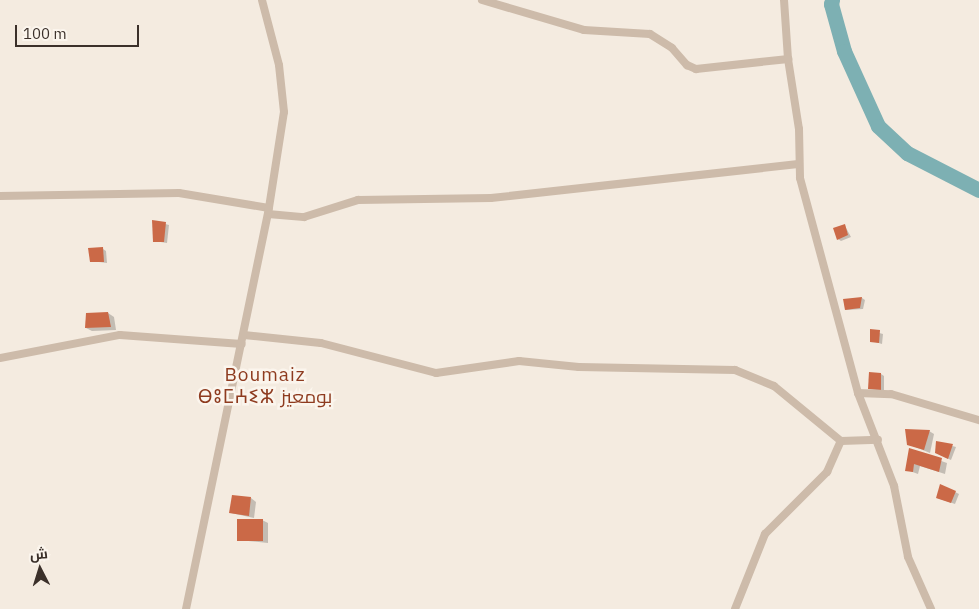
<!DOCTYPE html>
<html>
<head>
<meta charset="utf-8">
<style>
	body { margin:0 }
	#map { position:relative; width:979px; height:609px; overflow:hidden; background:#f4ebe0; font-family:"IBM Plex Sans",Cairo,"Noto Sans Tifinagh",sans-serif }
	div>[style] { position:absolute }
	.shadow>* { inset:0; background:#0003 }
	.river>* { height:15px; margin:-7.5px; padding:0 7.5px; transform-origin:7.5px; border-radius:7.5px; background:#7db0b3 }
	.building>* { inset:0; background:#cb6947 }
	.minor>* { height:8px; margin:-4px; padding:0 4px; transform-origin:4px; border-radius:4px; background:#cdbbaa }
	span { translate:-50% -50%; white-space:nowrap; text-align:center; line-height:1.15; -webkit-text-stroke:5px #fbf5ed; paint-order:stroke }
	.quarter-label { font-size:19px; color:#8e3b1f; letter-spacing:1px }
	.north { position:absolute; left:15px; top:544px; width:50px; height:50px; -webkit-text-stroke:4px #fbf5ed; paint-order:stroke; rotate:355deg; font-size:14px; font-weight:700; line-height:20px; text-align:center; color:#3b302a }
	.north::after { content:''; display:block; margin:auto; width:18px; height:22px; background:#3b302a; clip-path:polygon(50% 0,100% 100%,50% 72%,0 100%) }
	.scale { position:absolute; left:15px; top:25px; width:124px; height:22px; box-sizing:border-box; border:2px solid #3b302a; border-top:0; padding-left:6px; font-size:15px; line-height:18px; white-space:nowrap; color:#3b302a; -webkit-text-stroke:4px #fbf5ed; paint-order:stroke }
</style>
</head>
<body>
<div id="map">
	<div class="shadow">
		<i style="clip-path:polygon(154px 221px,169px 225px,167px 243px,154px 241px)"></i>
		<i style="clip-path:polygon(845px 226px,851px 237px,841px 241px,838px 239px)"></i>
		<i style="clip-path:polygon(103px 249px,106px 251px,107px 263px,91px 261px)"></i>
		<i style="clip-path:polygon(862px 298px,865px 300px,863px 309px,846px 310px,845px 300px)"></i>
		<i style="clip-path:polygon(108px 313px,114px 317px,116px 330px,92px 331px,86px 328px)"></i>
		<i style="clip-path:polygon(872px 331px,883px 334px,882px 344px,872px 341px)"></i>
		<i style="clip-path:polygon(881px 374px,884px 376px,884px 391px,869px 389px)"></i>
		<i style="clip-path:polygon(929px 431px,934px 434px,930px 453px,908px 444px)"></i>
		<i style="clip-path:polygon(937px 442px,956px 447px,951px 460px,940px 455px)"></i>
		<i style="clip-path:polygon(910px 450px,947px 463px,945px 474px,920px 466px,918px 474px,907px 470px)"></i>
		<i style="clip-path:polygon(955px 492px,959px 494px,955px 504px,937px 498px)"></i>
		<i style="clip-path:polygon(251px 498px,256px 502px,254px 518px,231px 513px)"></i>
		<i style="clip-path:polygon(262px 520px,268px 523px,268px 543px,238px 540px)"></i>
	</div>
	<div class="river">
		<i style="left:832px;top:0;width:4px;rotate:104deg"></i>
		<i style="left:831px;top:4px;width:49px;rotate:74.5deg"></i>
		<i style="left:844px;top:51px;width:82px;rotate:65.6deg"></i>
		<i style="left:878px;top:126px;width:40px;rotate:43deg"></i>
		<i style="left:907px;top:153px;width:81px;rotate:27.2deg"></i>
	</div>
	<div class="building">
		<i style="clip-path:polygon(152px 220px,166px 222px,164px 242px,153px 242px)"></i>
		<i style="clip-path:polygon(845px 224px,848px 235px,837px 240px,833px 228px)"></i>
		<i style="clip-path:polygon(103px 247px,104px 262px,90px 262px,88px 248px)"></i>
		<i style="clip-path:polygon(862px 297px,860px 308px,845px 310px,843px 299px)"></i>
		<i style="clip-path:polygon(108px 312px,111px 327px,85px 328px,86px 313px)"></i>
		<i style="clip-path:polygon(870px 329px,880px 330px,879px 343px,870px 342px)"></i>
		<i style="clip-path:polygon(869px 372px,881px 373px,881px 390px,868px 389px)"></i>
		<i style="clip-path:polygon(905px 429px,930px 430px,924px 450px,907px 445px)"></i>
		<i style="clip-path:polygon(936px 441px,953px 444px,948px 459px,935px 453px)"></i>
		<i style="clip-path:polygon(909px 448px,942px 458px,939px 472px,914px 464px,913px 472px,905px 471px)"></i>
		<i style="clip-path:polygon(940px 484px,956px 491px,951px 503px,936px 498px)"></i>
		<i style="clip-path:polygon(232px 495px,251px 497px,249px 516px,229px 513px)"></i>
		<i style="clip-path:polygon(237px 519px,263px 519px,263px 541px,237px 541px)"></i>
	</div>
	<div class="minor">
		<i style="left:482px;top:0;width:106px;rotate:16.4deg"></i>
		<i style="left:584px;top:30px;width:66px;rotate:3.5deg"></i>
		<i style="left:650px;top:34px;width:26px;rotate:32deg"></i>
		<i style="left:672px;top:48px;width:23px;rotate:49deg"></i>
		<i style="left:687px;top:65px;width:10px;rotate:24deg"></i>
		<i style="left:696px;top:69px;width:93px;rotate:-6.2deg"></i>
		<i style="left:784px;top:0;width:59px;rotate:86.1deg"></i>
		<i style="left:788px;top:59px;width:71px;rotate:81.1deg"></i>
		<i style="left:799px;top:129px;width:49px;rotate:88.8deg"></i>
		<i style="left:800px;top:178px;width:223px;rotate:74.9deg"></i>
		<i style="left:858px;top:393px;width:100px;rotate:68.8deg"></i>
		<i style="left:894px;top:486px;width:72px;rotate:78.8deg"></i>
		<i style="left:908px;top:557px;width:57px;rotate:66.1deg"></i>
		<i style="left:0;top:196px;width:179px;rotate:-1deg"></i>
		<i style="left:179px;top:193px;width:91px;rotate:9.5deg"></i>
		<i style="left:268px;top:214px;width:36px;rotate:5deg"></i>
		<i style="left:304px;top:217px;width:57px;rotate:-17.5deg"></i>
		<i style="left:358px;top:200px;width:133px;rotate:-0.9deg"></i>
		<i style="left:491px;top:198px;width:309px;rotate:-6.3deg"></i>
		<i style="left:244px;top:335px;width:77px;rotate:5.9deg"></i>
		<i style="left:321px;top:343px;width:119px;rotate:14.6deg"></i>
		<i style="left:436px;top:373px;width:84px;rotate:-8.2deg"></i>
		<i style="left:519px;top:361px;width:60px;rotate:5.7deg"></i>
		<i style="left:579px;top:367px;width:156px;rotate:1.1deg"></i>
		<i style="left:735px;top:370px;width:42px;rotate:22.3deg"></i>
		<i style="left:774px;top:386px;width:87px;rotate:39.4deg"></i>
		<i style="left:841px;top:441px;width:37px;rotate:-2deg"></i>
		<i style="left:0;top:358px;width:122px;rotate:-10.9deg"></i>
		<i style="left:120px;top:335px;width:122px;rotate:4.2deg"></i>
		<i style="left:858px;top:393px;width:33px;rotate:2deg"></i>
		<i style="left:891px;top:394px;width:92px;rotate:16.5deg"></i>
		<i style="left:186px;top:609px;width:403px;rotate:-78.3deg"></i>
		<i style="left:268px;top:214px;width:103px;rotate:-81.1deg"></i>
		<i style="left:284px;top:112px;width:47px;rotate:-96.1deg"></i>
		<i style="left:279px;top:65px;width:67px;rotate:-104.7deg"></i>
		<i style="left:735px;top:609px;width:81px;rotate:-68.2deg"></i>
		<i style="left:765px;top:534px;width:88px;rotate:-45deg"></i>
		<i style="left:827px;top:472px;width:34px;rotate:-66deg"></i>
	</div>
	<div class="quarter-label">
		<span style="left:265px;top:386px">Boumaiz<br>ⴱⵓⵎⵄⵉⵣ بومعيز</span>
	</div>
	<div class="north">ش</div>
	<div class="scale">100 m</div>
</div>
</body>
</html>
